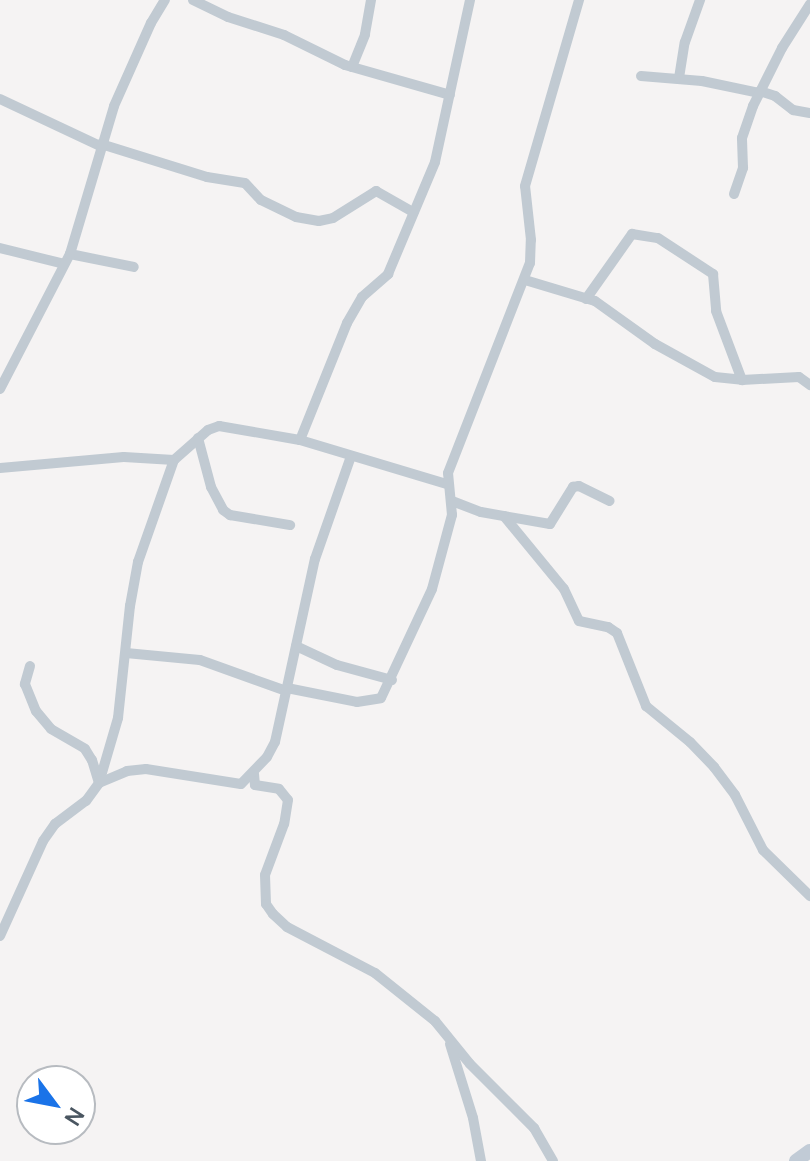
<!DOCTYPE html>
<html>
<head>
<meta charset="utf-8">
<style>
	body { margin:0 }
	#map { position:relative; width:810px; height:1161px; overflow:hidden; background:#f5f3f3; font-family:Manrope,sans-serif }
	div>[style] { position:absolute }
	.minor>* { height:10px; margin:-5px; padding:0 5px; transform-origin:5px; border-radius:5px; background:#c1cad2 }
	.secondary>* { height:14px; margin:-7px; padding:0 7px; transform-origin:7px; border-radius:7px; background:#c1cbd6 }
	span { translate:-50% -50%; white-space:nowrap; text-align:center; line-height:1.15; -webkit-text-stroke:7px #fff; paint-order:stroke }
	.north { position:absolute; left:16px; top:1065px; width:80px; height:80px; box-sizing:border-box; background:#fff; border:2px solid #b7bbc0; border-radius:50%; rotate:122deg; font-size:22px; font-weight:700; line-height:32px; text-align:center; color:#4a5661 }
	.north::after { content:''; display:block; margin:auto; width:28px; height:36px; background:#1a73e8; clip-path:polygon(50% 0,100% 100%,50% 72%,0 100%) }
</style>
</head>
<body>
<div id="map">
	<div class="minor">
		<i style="left:193px;top:0;width:39px;rotate:26deg"></i>
		<i style="left:228px;top:17px;width:59px;rotate:17.8deg"></i>
		<i style="left:284px;top:35px;width:68px;rotate:26.2deg"></i>
		<i style="left:345px;top:65px;width:109px;rotate:15.9deg"></i>
		<i style="left:352px;top:67px;width:35px;rotate:-68deg"></i>
		<i style="left:365px;top:34px;width:35px;rotate:-80deg"></i>
		<i style="left:641px;top:76px;width:61px;rotate:4.7deg"></i>
		<i style="left:702px;top:81px;width:58px;rotate:11.9deg"></i>
		<i style="left:679px;top:78px;width:36px;rotate:-81deg"></i>
		<i style="left:685px;top:42px;width:45px;rotate:-70.3deg"></i>
		<i style="left:760px;top:91px;width:16px;rotate:18deg"></i>
		<i style="left:775px;top:96px;width:23px;rotate:38deg"></i>
		<i style="left:793px;top:110px;width:17px;rotate:10deg"></i>
		<i style="left:0;top:99px;width:110px;rotate:25.2deg"></i>
		<i style="left:101px;top:144px;width:111px;rotate:17.3deg"></i>
		<i style="left:207px;top:177px;width:38px;rotate:9deg"></i>
		<i style="left:245px;top:183px;width:23px;rotate:47deg"></i>
		<i style="left:261px;top:200px;width:39px;rotate:26deg"></i>
		<i style="left:296px;top:217px;width:23px;rotate:10deg"></i>
		<i style="left:319px;top:221px;width:14px;rotate:-12deg"></i>
		<i style="left:333px;top:218px;width:51px;rotate:-32.1deg"></i>
		<i style="left:376px;top:191px;width:43px;rotate:29.6deg"></i>
		<i style="left:734px;top:194px;width:28px;rotate:-71deg"></i>
		<i style="left:743px;top:168px;width:30px;rotate:-92deg"></i>
		<i style="left:742px;top:138px;width:34px;rotate:-71deg"></i>
		<i style="left:753px;top:106px;width:65px;rotate:-63.4deg"></i>
		<i style="left:782px;top:48px;width:52px;rotate:-57.5deg"></i>
		<i style="left:0;top:248px;width:66px;rotate:14deg"></i>
		<i style="left:70px;top:254px;width:65px;rotate:11.5deg"></i>
		<i style="left:525px;top:280px;width:73px;rotate:16.7deg"></i>
		<i style="left:595px;top:301px;width:74px;rotate:35.6deg"></i>
		<i style="left:655px;top:344px;width:68px;rotate:28.8deg"></i>
		<i style="left:715px;top:377px;width:27px;rotate:6deg"></i>
		<i style="left:742px;top:380px;width:57px;rotate:-3deg"></i>
		<i style="left:799px;top:377px;width:14px;rotate:36deg"></i>
		<i style="left:586px;top:299px;width:80px;rotate:-54.7deg"></i>
		<i style="left:632px;top:234px;width:26px;rotate:9deg"></i>
		<i style="left:658px;top:238px;width:66px;rotate:33.2deg"></i>
		<i style="left:713px;top:274px;width:37px;rotate:85deg"></i>
		<i style="left:716px;top:311px;width:74px;rotate:69.4deg"></i>
		<i style="left:0;top:389px;width:152px;rotate:-62.6deg"></i>
		<i style="left:70px;top:254px;width:154px;rotate:-73.4deg"></i>
		<i style="left:114px;top:106px;width:91px;rotate:-66deg"></i>
		<i style="left:151px;top:23px;width:27px;rotate:-59deg"></i>
		<i style="left:198px;top:438px;width:51px;rotate:75.1deg"></i>
		<i style="left:211px;top:487px;width:26px;rotate:62deg"></i>
		<i style="left:223px;top:510px;width:9px;rotate:36deg"></i>
		<i style="left:230px;top:515px;width:61px;rotate:9.5deg"></i>
		<i style="left:300px;top:440px;width:126px;rotate:-68.1deg"></i>
		<i style="left:347px;top:323px;width:30px;rotate:-60deg"></i>
		<i style="left:362px;top:297px;width:35px;rotate:-41deg"></i>
		<i style="left:388px;top:274px;width:121px;rotate:-67.2deg"></i>
		<i style="left:435px;top:162px;width:166px;rotate:-77.8deg"></i>
		<i style="left:0;top:468px;width:124px;rotate:-5.1deg"></i>
		<i style="left:124px;top:457px;width:50px;rotate:3.4deg"></i>
		<i style="left:174px;top:460px;width:45px;rotate:-41.4deg"></i>
		<i style="left:208px;top:430px;width:12px;rotate:-20deg"></i>
		<i style="left:219px;top:426px;width:82px;rotate:9.8deg"></i>
		<i style="left:300px;top:440px;width:153px;rotate:16.7deg"></i>
		<i style="left:452px;top:501px;width:31px;rotate:21deg"></i>
		<i style="left:481px;top:512px;width:70px;rotate:9.9deg"></i>
		<i style="left:550px;top:524px;width:44px;rotate:-58.1deg"></i>
		<i style="left:573px;top:487px;width:6px;rotate:-9deg"></i>
		<i style="left:579px;top:486px;width:34px;rotate:26deg"></i>
		<i style="left:504px;top:516px;width:94px;rotate:50.6deg"></i>
		<i style="left:564px;top:589px;width:35px;rotate:65deg"></i>
		<i style="left:579px;top:621px;width:30px;rotate:12deg"></i>
		<i style="left:608px;top:627px;width:11px;rotate:34deg"></i>
		<i style="left:617px;top:633px;width:79px;rotate:68.3deg"></i>
		<i style="left:646px;top:706px;width:57px;rotate:39.3deg"></i>
		<i style="left:690px;top:742px;width:35px;rotate:46deg"></i>
		<i style="left:714px;top:767px;width:35px;rotate:53deg"></i>
		<i style="left:735px;top:795px;width:62px;rotate:63deg"></i>
		<i style="left:763px;top:850px;width:66px;rotate:44.4deg"></i>
		<i style="left:296px;top:646px;width:45px;rotate:24.9deg"></i>
		<i style="left:337px;top:665px;width:57px;rotate:15.3deg"></i>
		<i style="left:126px;top:653px;width:74px;rotate:5.4deg"></i>
		<i style="left:200px;top:660px;width:91px;rotate:19.8deg"></i>
		<i style="left:30px;top:666px;width:19px;rotate:106deg"></i>
		<i style="left:25px;top:684px;width:29px;rotate:68deg"></i>
		<i style="left:36px;top:711px;width:23px;rotate:50deg"></i>
		<i style="left:51px;top:729px;width:39px;rotate:30deg"></i>
		<i style="left:85px;top:749px;width:13px;rotate:58deg"></i>
		<i style="left:92px;top:760px;width:24px;rotate:73deg"></i>
		<i style="left:99px;top:783px;width:68px;rotate:-73.7deg"></i>
		<i style="left:118px;top:718px;width:113px;rotate:-83.9deg"></i>
		<i style="left:130px;top:606px;width:45px;rotate:-79.7deg"></i>
		<i style="left:138px;top:562px;width:108px;rotate:-70.6deg"></i>
		<i style="left:287px;top:688px;width:71px;rotate:11.3deg"></i>
		<i style="left:357px;top:702px;width:24px;rotate:-9deg"></i>
		<i style="left:381px;top:698px;width:120px;rotate:-64.9deg"></i>
		<i style="left:432px;top:589px;width:77px;rotate:-74.9deg"></i>
		<i style="left:452px;top:515px;width:42px;rotate:-95.4deg"></i>
		<i style="left:448px;top:473px;width:225px;rotate:-68.7deg"></i>
		<i style="left:530px;top:263px;width:23px;rotate:-88deg"></i>
		<i style="left:531px;top:240px;width:54px;rotate:-96.3deg"></i>
		<i style="left:525px;top:186px;width:194px;rotate:-73.8deg"></i>
		<i style="left:254px;top:774px;width:11px;rotate:85deg"></i>
		<i style="left:255px;top:785px;width:24px;rotate:9deg"></i>
		<i style="left:279px;top:789px;width:14px;rotate:51deg"></i>
		<i style="left:288px;top:800px;width:24px;rotate:99deg"></i>
		<i style="left:284px;top:824px;width:54px;rotate:110.4deg"></i>
		<i style="left:265px;top:875px;width:29px;rotate:88deg"></i>
		<i style="left:266px;top:904px;width:12px;rotate:55deg"></i>
		<i style="left:273px;top:914px;width:19px;rotate:43deg"></i>
		<i style="left:287px;top:927px;width:99px;rotate:27.6deg"></i>
		<i style="left:375px;top:973px;width:77px;rotate:38.7deg"></i>
		<i style="left:435px;top:1021px;width:55px;rotate:50.9deg"></i>
		<i style="left:470px;top:1064px;width:91px;rotate:45deg"></i>
		<i style="left:534px;top:1128px;width:38px;rotate:60deg"></i>
		<i style="left:0;top:936px;width:104px;rotate:-65.6deg"></i>
		<i style="left:43px;top:841px;width:21px;rotate:-55deg"></i>
		<i style="left:55px;top:824px;width:39px;rotate:-37deg"></i>
		<i style="left:86px;top:801px;width:22px;rotate:-54deg"></i>
		<i style="left:99px;top:783px;width:30px;rotate:-23deg"></i>
		<i style="left:127px;top:771px;width:19px;rotate:-6deg"></i>
		<i style="left:146px;top:769px;width:96px;rotate:9deg"></i>
		<i style="left:241px;top:784px;width:37px;rotate:-46deg"></i>
		<i style="left:267px;top:757px;width:17px;rotate:-62deg"></i>
		<i style="left:275px;top:742px;width:187px;rotate:-77.7deg"></i>
		<i style="left:315px;top:559px;width:109px;rotate:-70.7deg"></i>
		<i style="left:450px;top:1044px;width:77px;rotate:72.7deg"></i>
		<i style="left:473px;top:1118px;width:44px;rotate:79.5deg"></i>
	</div>
	<div class="secondary">
		<i style="left:796px;top:1161px;width:17px;rotate:-36deg"></i>
	</div>
	<div class="north">N</div>
</div>
</body>
</html>
